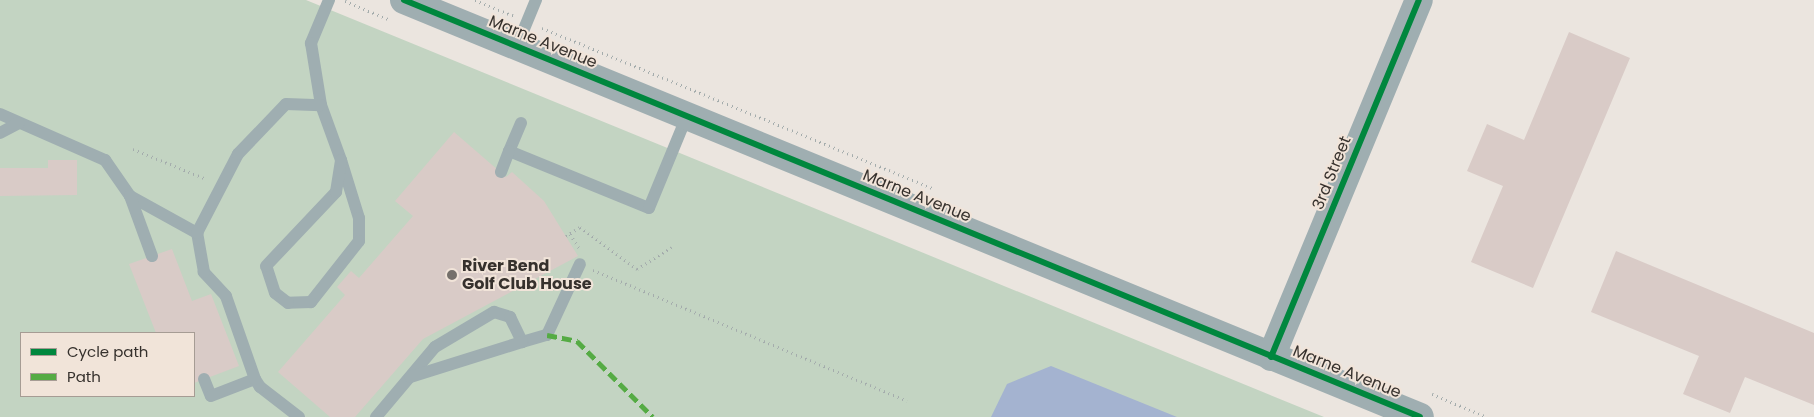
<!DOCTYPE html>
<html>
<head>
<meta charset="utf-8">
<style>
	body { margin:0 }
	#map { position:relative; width:1814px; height:417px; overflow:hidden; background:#ebe5df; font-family:Poppins,sans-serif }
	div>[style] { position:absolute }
	.green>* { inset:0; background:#c3d4c2 }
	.water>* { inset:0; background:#a4b3d0 }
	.building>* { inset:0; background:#d9cbc7 }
	.path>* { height:3px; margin-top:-1.5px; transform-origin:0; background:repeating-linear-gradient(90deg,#a4acac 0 1px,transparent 0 5px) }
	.service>* { height:12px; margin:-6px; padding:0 6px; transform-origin:6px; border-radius:6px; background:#9faeb1 }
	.tertiary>* { height:28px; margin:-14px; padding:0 14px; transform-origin:14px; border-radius:14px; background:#9faeb1 }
	.quiet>* { height:5px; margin-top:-2.5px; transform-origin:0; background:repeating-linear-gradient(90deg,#55ab44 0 10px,transparent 0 15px) }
	.cycleway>* { height:6px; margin:-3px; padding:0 3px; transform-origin:3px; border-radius:3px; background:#00873e }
	.dots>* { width:14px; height:14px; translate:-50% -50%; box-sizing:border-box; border:2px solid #f1e4d9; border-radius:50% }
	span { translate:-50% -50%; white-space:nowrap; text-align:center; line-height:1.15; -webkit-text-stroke:4px #f1e4d9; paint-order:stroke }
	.street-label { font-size:16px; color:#36312d }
	.poi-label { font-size:16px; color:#36312d; font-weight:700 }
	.left { translate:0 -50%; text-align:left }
	.legend { position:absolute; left:20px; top:332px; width:175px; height:65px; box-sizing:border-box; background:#f1e4d9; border:1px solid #a69c94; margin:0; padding:6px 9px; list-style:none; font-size:15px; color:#36312d }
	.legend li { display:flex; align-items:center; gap:10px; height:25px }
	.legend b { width:25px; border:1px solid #a69c94 }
</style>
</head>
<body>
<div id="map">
	<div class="green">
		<i style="clip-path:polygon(evenodd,0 0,306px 0,1324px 417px,0 417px,0 0,21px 333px,194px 333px,194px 396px,21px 396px,21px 333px)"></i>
	</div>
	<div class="water">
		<i style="clip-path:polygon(1051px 366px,1177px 417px,991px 417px,1007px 384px)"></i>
	</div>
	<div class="building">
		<i style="clip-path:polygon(1569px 32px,1630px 58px,1533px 288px,1471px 262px,1503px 186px,1467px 171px,1487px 124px,1524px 140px)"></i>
		<i style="clip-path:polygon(454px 132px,506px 177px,512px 172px,544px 201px,578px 256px,423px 339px,355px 417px,330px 417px,278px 372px,345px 295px,337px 287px,351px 271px,359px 278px,413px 216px,395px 201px)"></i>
		<i style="clip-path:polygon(48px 160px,77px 160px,77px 195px,0 196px,0 168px,48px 168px)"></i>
		<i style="clip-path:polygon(172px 249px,192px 301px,211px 294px,239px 366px,194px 383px,194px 333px,156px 333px,129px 264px)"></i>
		<i style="clip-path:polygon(1616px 251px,1814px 333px,1814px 405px,1745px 377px,1730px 413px,1683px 394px,1699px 356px,1591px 312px)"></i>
	</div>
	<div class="path">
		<i style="left:475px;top:0;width:42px;rotate:22.3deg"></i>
		<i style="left:345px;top:1px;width:47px;rotate:22.7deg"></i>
		<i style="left:542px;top:28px;width:422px;rotate:22.3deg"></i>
		<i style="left:133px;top:149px;width:79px;rotate:22.3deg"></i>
		<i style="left:570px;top:234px;width:17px;rotate:57deg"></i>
		<i style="left:566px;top:236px;width:17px;rotate:-33deg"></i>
		<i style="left:580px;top:227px;width:71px;rotate:36.4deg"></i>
		<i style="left:637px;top:269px;width:41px;rotate:-32.2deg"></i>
		<i style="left:593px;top:270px;width:340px;rotate:22.6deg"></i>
		<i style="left:1432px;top:394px;width:60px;rotate:22.7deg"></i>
	</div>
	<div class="service">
		<i style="left:329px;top:0;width:47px;rotate:112.7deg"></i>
		<i style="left:311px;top:43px;width:63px;rotate:80.8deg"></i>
		<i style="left:321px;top:105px;width:59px;rotate:70deg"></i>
		<i style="left:341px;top:160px;width:61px;rotate:72.8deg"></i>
		<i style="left:359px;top:218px;width:23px;rotate:90deg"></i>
		<i style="left:359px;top:241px;width:78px;rotate:128.2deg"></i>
		<i style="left:311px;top:302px;width:23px;rotate:178deg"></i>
		<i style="left:288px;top:303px;width:16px;rotate:-142deg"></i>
		<i style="left:275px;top:293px;width:28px;rotate:-108deg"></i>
		<i style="left:266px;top:266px;width:102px;rotate:-46.6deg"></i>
		<i style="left:336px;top:192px;width:32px;rotate:-81deg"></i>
		<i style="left:517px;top:46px;width:50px;rotate:-67.6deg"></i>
		<i style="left:0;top:114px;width:115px;rotate:23.7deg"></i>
		<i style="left:105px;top:160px;width:44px;rotate:55.2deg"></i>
		<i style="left:130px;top:196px;width:77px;rotate:28.9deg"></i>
		<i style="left:521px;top:123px;width:30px;rotate:113deg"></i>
		<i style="left:509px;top:151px;width:151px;rotate:22.2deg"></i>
		<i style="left:649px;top:208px;width:100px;rotate:-67.6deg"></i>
		<i style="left:0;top:133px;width:21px;rotate:-28deg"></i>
		<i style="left:501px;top:172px;width:22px;rotate:-69deg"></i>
		<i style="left:130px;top:196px;width:64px;rotate:69.9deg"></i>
		<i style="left:522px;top:342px;width:26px;rotate:-16deg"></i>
		<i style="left:547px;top:335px;width:78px;rotate:-65.1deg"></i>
		<i style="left:204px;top:379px;width:18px;rotate:68deg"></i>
		<i style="left:211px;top:396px;width:47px;rotate:-21.1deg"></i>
		<i style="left:299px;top:417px;width:49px;rotate:-142.4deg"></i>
		<i style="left:260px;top:387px;width:9px;rotate:-122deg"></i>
		<i style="left:255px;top:379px;width:88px;rotate:-109.3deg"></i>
		<i style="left:226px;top:296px;width:33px;rotate:-133deg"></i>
		<i style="left:204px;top:272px;width:40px;rotate:-100deg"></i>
		<i style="left:197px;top:233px;width:89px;rotate:-62.6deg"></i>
		<i style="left:238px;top:154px;width:69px;rotate:-46.2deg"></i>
		<i style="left:286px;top:104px;width:35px;rotate:2deg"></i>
		<i style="left:376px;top:417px;width:92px;rotate:-49.9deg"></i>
		<i style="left:435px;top:347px;width:69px;rotate:-30.7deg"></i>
		<i style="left:494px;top:312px;width:17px;rotate:17deg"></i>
		<i style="left:510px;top:317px;width:28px;rotate:64deg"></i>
		<i style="left:522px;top:342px;width:117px;rotate:162.6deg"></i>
	</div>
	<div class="tertiary">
		<i style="left:404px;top:0;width:1098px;rotate:22.31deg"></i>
		<i style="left:1271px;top:357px;width:386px;rotate:-67.5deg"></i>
	</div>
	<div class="quiet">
		<i style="left:547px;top:335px;width:31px;rotate:11deg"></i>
		<i style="left:577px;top:341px;width:107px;rotate:45deg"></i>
	</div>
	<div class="cycleway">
		<i style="left:404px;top:0;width:1098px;rotate:22.31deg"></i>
		<i style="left:1271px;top:357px;width:386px;rotate:-67.5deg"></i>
	</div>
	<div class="dots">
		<i style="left:452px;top:275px;background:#75706b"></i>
	</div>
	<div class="street-label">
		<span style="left:543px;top:42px;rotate:22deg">Marne Avenue</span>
		<span style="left:1332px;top:173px;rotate:-68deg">3rd Street</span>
		<span style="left:917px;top:196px;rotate:22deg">Marne Avenue</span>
		<span style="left:1347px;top:372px;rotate:22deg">Marne Avenue</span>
	</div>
	<div class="poi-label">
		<span class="left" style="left:462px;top:275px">River Bend<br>Golf Club House</span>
	</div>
	<ul class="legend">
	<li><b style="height:6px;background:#00873e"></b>Cycle path</li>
	<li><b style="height:6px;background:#55ab44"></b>Path</li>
	</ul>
</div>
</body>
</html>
